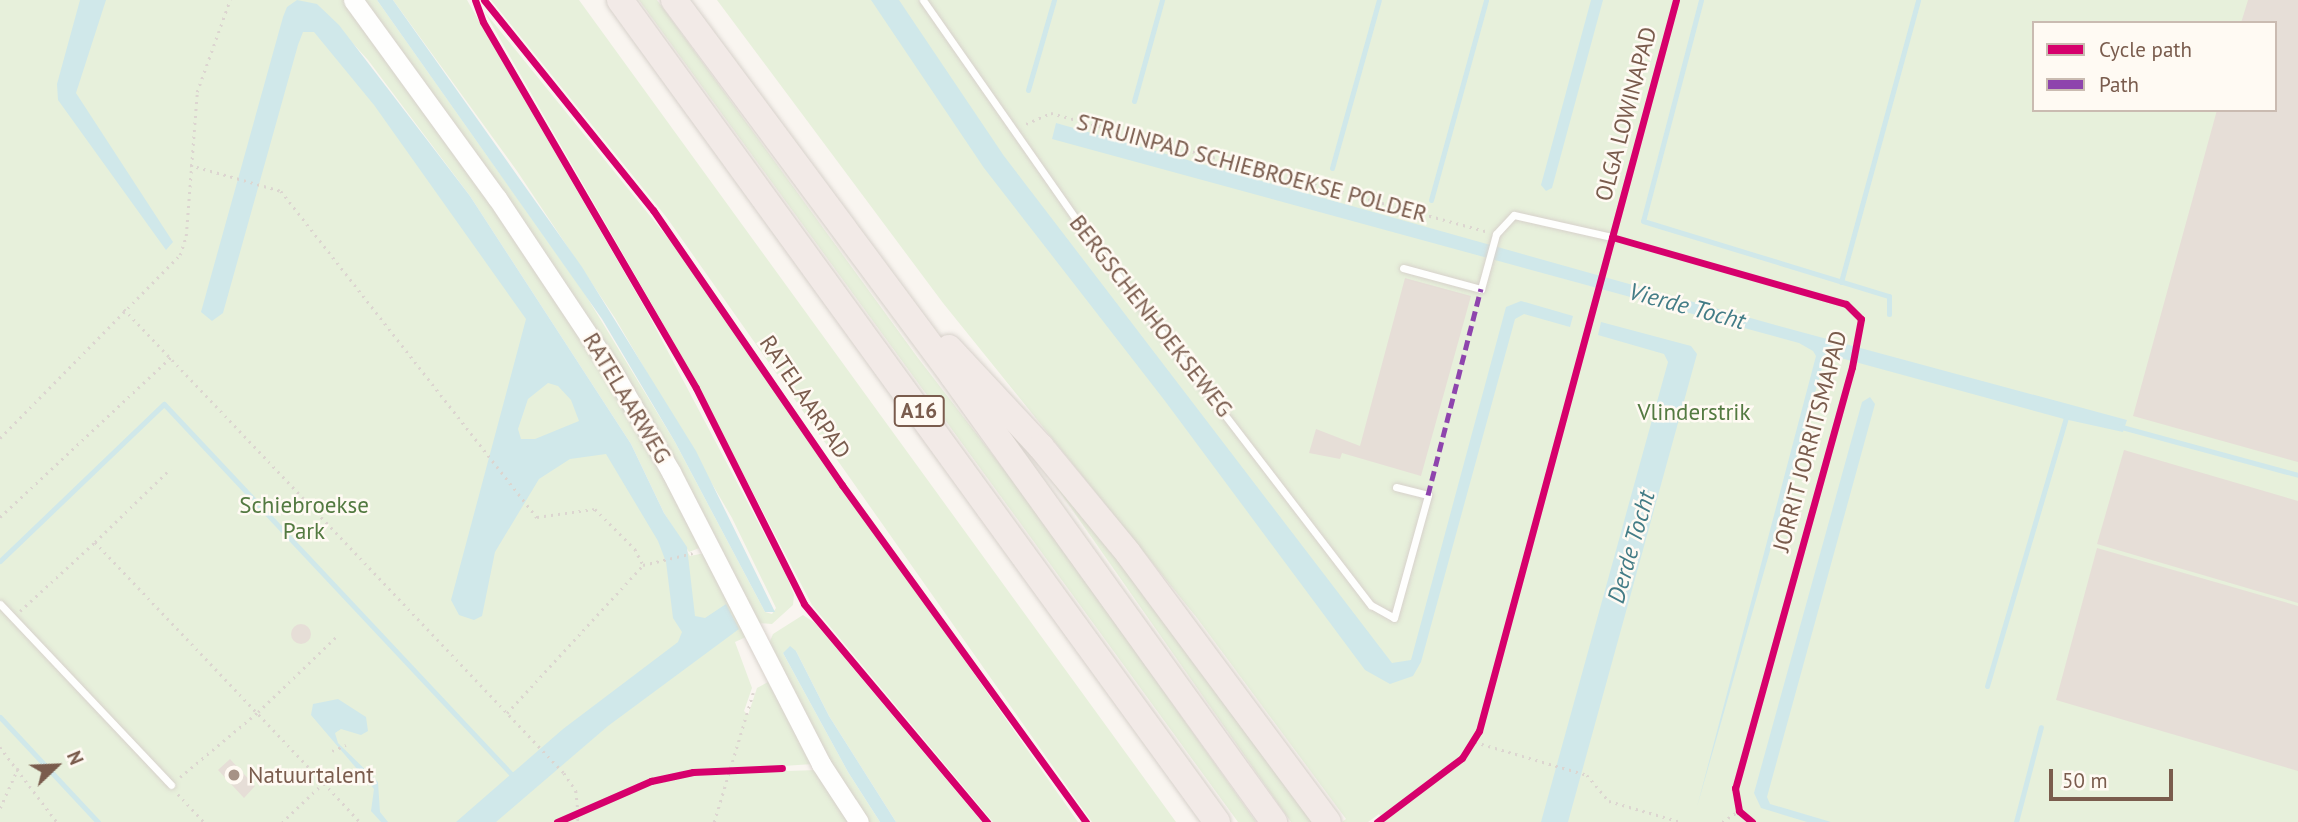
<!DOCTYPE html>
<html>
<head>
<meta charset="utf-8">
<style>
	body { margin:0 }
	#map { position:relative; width:2298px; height:822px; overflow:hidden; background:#f9f5f0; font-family:"PT Sans",sans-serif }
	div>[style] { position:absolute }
	.green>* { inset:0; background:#e7f0db }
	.water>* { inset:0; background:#d0e8ea }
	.stream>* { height:5px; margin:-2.5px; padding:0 2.5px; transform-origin:2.5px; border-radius:2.5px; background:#d0e8ea }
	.building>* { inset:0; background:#e6ded7 }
	.round { border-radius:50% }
	.path>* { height:2.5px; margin-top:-1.25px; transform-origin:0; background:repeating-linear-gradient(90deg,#dcd5d0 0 2px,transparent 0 7px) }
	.roads { filter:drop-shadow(0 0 2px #d7d1cb) drop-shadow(0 0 2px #d7d1cb) }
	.service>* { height:7px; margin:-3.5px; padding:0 3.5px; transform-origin:3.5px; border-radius:3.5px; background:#fefefd }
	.tertiary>* { height:19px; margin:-9.5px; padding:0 9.5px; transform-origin:9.5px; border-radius:9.5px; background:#fefefd }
	.motorway>* { height:26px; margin:-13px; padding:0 13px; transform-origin:13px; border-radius:13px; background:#f2eae7 }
	.quiet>* { height:5px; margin-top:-2.5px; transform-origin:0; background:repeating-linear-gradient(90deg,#8e44ad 0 10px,transparent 0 15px) }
	.cycleway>* { height:7px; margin:-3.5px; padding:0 3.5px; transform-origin:3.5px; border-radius:3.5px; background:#d6006c }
	.dots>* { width:19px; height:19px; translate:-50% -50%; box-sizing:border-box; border:4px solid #fffaf3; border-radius:50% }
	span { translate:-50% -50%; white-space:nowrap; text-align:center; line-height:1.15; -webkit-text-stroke:5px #fffaf3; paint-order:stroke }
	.shield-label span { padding:2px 5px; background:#fffaf3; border:2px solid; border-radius:5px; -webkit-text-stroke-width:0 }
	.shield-label { font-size:21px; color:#7a5c4d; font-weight:700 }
	.street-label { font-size:23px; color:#7a5c4d }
	.park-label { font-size:23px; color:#537a41 }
	.poi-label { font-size:23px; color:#7a5c4d }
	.left { translate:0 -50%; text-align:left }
	.water-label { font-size:24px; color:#437c86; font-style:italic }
	.legend { position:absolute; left:2032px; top:21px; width:245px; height:91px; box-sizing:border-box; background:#fffaf3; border:2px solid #cabbb1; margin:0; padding:9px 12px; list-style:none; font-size:21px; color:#7a5c4d }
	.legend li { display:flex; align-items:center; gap:14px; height:35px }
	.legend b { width:35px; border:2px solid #cabbb1 }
	.north { position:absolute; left:21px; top:731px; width:70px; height:70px; -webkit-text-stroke:5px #fffaf3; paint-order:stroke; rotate:67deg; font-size:19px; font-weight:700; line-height:28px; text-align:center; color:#7a5c4d }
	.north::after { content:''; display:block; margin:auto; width:24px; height:32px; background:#7a5c4d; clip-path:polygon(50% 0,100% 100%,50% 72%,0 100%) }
	.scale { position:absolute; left:2049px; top:769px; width:124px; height:32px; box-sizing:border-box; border:4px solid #7a5c4d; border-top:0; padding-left:9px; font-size:21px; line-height:24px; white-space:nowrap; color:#7a5c4d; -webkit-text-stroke:5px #fffaf3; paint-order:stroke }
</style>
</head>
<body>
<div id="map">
	<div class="green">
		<i style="clip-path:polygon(0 0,344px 0,486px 194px,613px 386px,702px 547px,689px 552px,664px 513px,631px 444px,470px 196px,368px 60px,317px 4px,464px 206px,690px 556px,705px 553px,746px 637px,735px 642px,752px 688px,744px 711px,748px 715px,757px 688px,768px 682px,813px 764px,783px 766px,787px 771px,817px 770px,849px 822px,0 822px)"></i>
		<i style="clip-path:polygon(362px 0,377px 0,585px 294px,675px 442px,765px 612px,772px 614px,776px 608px,732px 518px,615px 318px,517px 171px,393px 0,467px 0,646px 310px,787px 577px,794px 595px,793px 605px,772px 624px,757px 623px,733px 574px)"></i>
		<i style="clip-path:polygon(491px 0,579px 0,1176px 822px,1092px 822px,667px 218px)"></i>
		<i style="clip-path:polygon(639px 0,657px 0,918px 358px,1036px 511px,1256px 822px,1238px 822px)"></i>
		<i style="clip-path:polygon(evenodd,717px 0,2298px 0,2298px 822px,1385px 822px,1379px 814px,1368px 822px,1342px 822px,1346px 819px,1197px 618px,943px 303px,717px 0,2034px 23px,2275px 23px,2275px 110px,2034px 110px,2034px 23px)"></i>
		<i style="clip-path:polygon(484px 11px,672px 243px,1078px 822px,993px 822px,812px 605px,677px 348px)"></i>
		<i style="clip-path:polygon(1015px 428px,1095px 521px,1142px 594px,1312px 822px,1291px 822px)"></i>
		<i style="clip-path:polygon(803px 615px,815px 623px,982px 822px,896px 822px,829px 716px,796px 651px,783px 653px,848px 772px,880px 822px,868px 822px,823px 751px,768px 646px,773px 634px)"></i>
	</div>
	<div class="water">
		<i style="clip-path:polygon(80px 0,106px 0,76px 93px,173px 242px,166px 250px,58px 100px,57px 84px)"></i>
		<i style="clip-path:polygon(evenodd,297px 0,317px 4px,339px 25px,470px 196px,631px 444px,664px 513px,687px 547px,695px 616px,705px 618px,726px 604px,739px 629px,608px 726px,496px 822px,456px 822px,563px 729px,678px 642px,682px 632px,673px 618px,666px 562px,658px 541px,606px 454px,570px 459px,539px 479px,495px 552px,482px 616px,474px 620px,459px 615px,451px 600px,526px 319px,374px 105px,314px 32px,303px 32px,298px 45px,223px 313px,212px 321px,201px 312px,283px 17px,287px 7px,297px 0,548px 383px,558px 386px,571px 400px,579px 421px,535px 439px,521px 439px,518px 429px,528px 399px,548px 383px)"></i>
		<i style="clip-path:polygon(377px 0,393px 0,582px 267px,696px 451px,775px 612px,765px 612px,675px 442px,602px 319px)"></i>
		<i style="clip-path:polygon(871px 0,899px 0,1004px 156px,1392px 663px,1411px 660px,1506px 307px,1521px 301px,1573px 316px,1570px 327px,1524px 314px,1515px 319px,1421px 662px,1413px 676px,1390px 684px,1365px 670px,1165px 401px,984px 168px)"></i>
		<i style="clip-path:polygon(1591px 0,1603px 0,1552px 188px,1546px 191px,1541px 185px)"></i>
		<i style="clip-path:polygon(1056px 123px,1779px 326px,2127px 420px,2123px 432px,2064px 419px,1826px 354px,1697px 807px,1816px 356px,1813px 351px,1799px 343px,1052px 139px)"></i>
		<i style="clip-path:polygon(1601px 322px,1691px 346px,1697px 354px,1568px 822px,1541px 822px,1668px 362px,1664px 354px,1598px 335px)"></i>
		<i style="clip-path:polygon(1870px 397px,1875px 404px,1767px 797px,1770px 804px,1831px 822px,1807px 822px,1761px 808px,1754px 793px,1862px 402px)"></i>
		<i style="clip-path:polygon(790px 646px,796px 651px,829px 716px,896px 822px,880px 822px,848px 772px,783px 653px)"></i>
		<i style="clip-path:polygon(338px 699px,366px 717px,368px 731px,361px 735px,341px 729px,335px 733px,338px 743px,378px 782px,380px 812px,388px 822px,381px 822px,371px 811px,374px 789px,311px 715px,313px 704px)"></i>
	</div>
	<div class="stream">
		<i style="left:1701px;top:0;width:228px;rotate:104.7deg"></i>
		<i style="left:1643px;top:221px;width:257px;rotate:17deg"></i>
		<i style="left:1889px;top:296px;width:18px;rotate:90deg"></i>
		<i style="left:1028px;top:90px;width:94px;rotate:-73.9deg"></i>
		<i style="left:1134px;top:101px;width:105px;rotate:-74.5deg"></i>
		<i style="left:1332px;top:168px;width:174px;rotate:-74.4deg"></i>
		<i style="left:1431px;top:200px;width:207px;rotate:-74.6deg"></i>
		<i style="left:1841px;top:282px;width:292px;rotate:-74.7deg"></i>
		<i style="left:2118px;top:426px;width:187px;rotate:15.2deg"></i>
		<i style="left:0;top:561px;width:227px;rotate:-43.8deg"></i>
		<i style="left:164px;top:404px;width:511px;rotate:46.82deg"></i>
		<i style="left:1987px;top:686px;width:284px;rotate:-73.6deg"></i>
		<i style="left:0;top:717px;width:144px;rotate:47deg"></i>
		<i style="left:2016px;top:822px;width:98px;rotate:-75.3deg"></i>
	</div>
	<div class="building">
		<i style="clip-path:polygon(2248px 0,2298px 0,2298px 462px,2133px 416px,2217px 110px,2275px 110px,2275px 23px,2241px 23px)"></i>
		<i style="clip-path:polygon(1405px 278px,1471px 296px,1421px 476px,1342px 453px,1340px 459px,1309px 453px,1316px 429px,1360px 446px)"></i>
		<i style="clip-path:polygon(2124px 450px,2298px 501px,2298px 603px,2097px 544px)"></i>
		<i style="clip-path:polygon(2097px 548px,2298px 606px,2298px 771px,2056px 700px)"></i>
		<i class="round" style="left:291px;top:624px;width:20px;height:20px"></i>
		<i style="clip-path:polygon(230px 759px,255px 786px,244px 798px,218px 770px)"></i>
	</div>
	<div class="path">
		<i style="left:1026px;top:124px;width:27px;rotate:-24deg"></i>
		<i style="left:1051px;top:113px;width:451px;rotate:15.2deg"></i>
		<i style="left:190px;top:165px;width:95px;rotate:15.9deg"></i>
		<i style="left:281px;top:191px;width:415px;rotate:51.9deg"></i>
		<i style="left:537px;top:517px;width:59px;rotate:-7.9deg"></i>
		<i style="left:595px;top:509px;width:57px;rotate:45deg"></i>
		<i style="left:635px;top:549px;width:18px;rotate:63deg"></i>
		<i style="left:124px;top:309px;width:639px;rotate:46.52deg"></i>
		<i style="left:564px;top:773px;width:22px;rotate:56deg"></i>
		<i style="left:576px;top:791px;width:20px;rotate:84deg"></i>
		<i style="left:0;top:438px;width:257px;rotate:-45.5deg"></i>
		<i style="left:180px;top:255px;width:20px;rotate:-72deg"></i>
		<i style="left:186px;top:236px;width:144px;rotate:-85.6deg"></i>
		<i style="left:197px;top:92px;width:98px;rotate:-70.3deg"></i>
		<i style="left:0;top:517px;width:234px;rotate:-43.1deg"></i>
		<i style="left:95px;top:542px;width:105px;rotate:-44.2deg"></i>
		<i style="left:20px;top:611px;width:102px;rotate:-42.6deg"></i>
		<i style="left:95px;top:542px;width:332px;rotate:46.5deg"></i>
		<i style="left:324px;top:783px;width:57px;rotate:136.4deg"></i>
		<i style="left:507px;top:713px;width:201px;rotate:-47.4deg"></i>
		<i style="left:643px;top:565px;width:51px;rotate:-13.5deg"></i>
		<i style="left:1475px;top:742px;width:117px;rotate:16.4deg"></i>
		<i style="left:1587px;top:775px;width:34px;rotate:50deg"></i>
		<i style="left:1609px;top:801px;width:75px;rotate:16.3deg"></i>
		<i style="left:0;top:747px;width:94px;rotate:52.8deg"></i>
		<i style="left:332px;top:751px;width:15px;rotate:-23deg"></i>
		<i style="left:180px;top:777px;width:102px;rotate:-39.8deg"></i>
		<i style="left:258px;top:712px;width:112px;rotate:-43.9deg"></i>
		<i style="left:324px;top:783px;width:53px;rotate:47.3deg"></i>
		<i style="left:178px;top:794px;width:38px;rotate:47deg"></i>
		<i style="left:0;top:808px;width:44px;rotate:-65.8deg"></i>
		<i style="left:575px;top:812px;width:11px;rotate:68deg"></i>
		<i style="left:714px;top:822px;width:135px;rotate:-73.2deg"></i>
		<i style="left:1722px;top:822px;width:20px;rotate:-33deg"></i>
	</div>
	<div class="roads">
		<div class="service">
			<i style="left:923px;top:0;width:285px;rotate:55.1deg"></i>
			<i style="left:1086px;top:234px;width:468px;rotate:52.5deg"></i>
			<i style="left:1371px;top:605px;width:26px;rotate:29deg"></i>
			<i style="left:1394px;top:618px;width:128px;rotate:-74.5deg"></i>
			<i style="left:1428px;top:495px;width:33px;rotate:-166deg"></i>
			<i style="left:1403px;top:268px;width:81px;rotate:15.1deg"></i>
			<i style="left:1481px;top:289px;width:57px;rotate:-74.7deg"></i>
			<i style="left:1496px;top:234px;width:26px;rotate:-47deg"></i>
			<i style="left:1514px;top:215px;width:100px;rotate:12.7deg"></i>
			<i style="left:0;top:604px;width:249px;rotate:46.6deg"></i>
		</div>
		<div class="tertiary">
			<i style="left:353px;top:0;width:245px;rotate:54deg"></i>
			<i style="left:497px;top:198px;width:209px;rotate:56.3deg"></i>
			<i style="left:613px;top:372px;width:116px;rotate:59.9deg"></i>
			<i style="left:671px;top:472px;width:328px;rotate:62.8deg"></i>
			<i style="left:821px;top:764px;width:69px;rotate:56.8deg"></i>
		</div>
		<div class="motorway">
			<i style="left:620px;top:0;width:1016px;rotate:54.01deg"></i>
			<i style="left:674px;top:0;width:468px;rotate:53.4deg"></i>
			<i style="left:953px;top:376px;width:550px;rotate:54.26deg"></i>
			<i style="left:949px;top:348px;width:135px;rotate:47.1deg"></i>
			<i style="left:1041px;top:447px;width:137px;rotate:50.6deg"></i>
			<i style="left:1128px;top:553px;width:335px;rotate:53.4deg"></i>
		</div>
	</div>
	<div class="quiet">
		<i style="left:1428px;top:495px;width:213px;rotate:-75.6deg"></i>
	</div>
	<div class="cycleway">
		<i style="left:475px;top:0;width:23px;rotate:70deg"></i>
		<i style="left:483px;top:22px;width:423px;rotate:59.8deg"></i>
		<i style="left:696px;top:388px;width:241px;rotate:63.4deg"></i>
		<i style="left:804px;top:604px;width:285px;rotate:50deg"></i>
		<i style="left:484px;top:0;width:270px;rotate:51.2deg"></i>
		<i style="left:653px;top:210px;width:334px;rotate:55.5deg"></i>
		<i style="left:842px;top:485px;width:416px;rotate:54.1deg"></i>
		<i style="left:1612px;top:237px;width:243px;rotate:16deg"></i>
		<i style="left:1846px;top:304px;width:21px;rotate:45deg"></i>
		<i style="left:1861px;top:319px;width:49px;rotate:100.6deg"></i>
		<i style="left:1852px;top:367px;width:437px;rotate:105.5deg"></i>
		<i style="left:1735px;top:788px;width:23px;rotate:80deg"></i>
		<i style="left:1739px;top:811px;width:17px;rotate:40deg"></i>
		<i style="left:557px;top:822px;width:103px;rotate:-23.6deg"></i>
		<i style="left:651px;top:781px;width:43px;rotate:-12.1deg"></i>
		<i style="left:693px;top:772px;width:89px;rotate:-2.6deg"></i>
		<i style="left:1377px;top:822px;width:106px;rotate:-37deg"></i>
		<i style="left:1462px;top:758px;width:32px;rotate:-58deg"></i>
		<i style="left:1479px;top:731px;width:757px;rotate:-74.92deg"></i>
	</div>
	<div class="dots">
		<i style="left:234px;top:775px;background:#a69286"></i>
	</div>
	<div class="shield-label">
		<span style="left:919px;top:411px">A16</span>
	</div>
	<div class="street-label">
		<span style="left:1626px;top:114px;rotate:-75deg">OLGA LOWINAPAD</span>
		<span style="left:1252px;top:168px;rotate:15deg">STRUINPAD SCHIEBROEKSE POLDER</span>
		<span style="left:1151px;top:316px;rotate:52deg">BERGSCHENHOEKSEWEG</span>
		<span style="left:805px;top:397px;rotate:56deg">RATELAARPAD</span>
		<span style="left:627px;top:398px;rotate:59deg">RATELAARWEG</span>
		<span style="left:1810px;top:441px;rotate:-75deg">JORRIT JORRITSMAPAD</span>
	</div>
	<div class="park-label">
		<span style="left:1694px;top:412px">Vlinderstrik</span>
		<span style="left:304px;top:518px">Schiebroekse<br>Park</span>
	</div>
	<div class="poi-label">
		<span class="left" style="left:248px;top:775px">Natuurtalent</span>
	</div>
	<div class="water-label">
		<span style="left:1687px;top:306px;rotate:15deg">Vierde Tocht</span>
		<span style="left:1631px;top:547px;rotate:-74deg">Derde Tocht</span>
	</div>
	<ul class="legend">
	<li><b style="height:9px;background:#d6006c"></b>Cycle path</li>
	<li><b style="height:9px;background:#8e44ad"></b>Path</li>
	</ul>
	<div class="north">N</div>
	<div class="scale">50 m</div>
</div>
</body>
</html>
